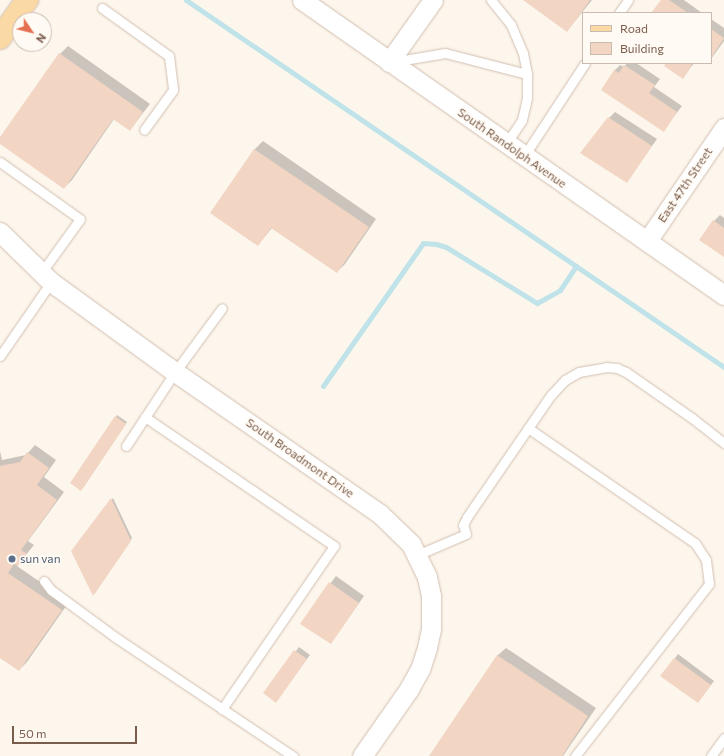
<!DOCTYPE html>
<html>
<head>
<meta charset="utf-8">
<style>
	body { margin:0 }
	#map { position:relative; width:724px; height:756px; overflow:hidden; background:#fdf6ec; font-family:Commissioner,sans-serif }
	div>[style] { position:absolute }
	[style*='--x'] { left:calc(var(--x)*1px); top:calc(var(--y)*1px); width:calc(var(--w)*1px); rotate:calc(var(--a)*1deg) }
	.shadow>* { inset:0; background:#0003 }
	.stream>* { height:5px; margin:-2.5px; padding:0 2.5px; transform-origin:2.5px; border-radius:2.5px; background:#bfe3e8 }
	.building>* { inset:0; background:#f3d5c3 }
	.roads { filter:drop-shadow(0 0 1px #d1beb0) drop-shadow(0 0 1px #d1beb0) }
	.lane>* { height:9px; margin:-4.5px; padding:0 4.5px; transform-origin:4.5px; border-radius:4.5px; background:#fff }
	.street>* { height:19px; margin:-9.5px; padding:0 9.5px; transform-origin:9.5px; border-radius:9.5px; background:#fff }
	.primary>* { height:22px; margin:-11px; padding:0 11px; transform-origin:11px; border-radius:11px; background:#fbd9a5 }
	.dots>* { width:11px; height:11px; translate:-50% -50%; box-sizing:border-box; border:2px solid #fffaf3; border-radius:50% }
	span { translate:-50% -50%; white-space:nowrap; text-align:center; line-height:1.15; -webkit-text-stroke:3px #fffaf3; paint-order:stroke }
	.street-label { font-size:12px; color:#7a5c4d }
	.service-label { font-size:12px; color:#4e5e75 }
	.left { translate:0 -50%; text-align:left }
	.legend { position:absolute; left:582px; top:12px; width:130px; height:52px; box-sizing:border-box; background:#fffaf3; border:1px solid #cabbb1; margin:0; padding:5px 7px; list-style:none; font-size:12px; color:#7a5c4d }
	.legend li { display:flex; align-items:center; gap:8px; height:20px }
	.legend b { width:20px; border:1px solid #cabbb1 }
	.north { position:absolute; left:12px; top:12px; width:40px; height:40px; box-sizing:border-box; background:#fffaf3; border:1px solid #cabbb1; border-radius:50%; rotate:125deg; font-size:11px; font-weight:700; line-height:16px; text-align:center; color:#7a5c4d }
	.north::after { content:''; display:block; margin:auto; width:14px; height:18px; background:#e76f51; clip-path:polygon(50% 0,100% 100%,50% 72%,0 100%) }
	.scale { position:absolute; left:12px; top:726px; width:125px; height:18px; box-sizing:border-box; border:2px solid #7a5c4d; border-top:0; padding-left:5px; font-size:12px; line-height:14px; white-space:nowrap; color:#7a5c4d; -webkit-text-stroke:3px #fffaf3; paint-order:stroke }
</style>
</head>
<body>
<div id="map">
	<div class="shadow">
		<div style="clip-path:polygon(525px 0,592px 0,567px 31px)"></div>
		<div style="clip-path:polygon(662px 0,684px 0,702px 13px,652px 13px)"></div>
		<div style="clip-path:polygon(711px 19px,724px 28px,724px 41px,711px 59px)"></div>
		<div style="clip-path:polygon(68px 46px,150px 104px,130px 130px,114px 119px,72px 180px,64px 188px,0 143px,0 139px,60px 54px)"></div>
		<div style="clip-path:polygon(627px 63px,636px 63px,660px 79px,654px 87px,682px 106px,663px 131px,614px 71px,620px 65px,624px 67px)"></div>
		<div style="clip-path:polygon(667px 63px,694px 63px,683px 78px)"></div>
		<div style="clip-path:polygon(615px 112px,657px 139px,627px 181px,609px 118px)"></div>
		<div style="clip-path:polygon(263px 141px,376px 219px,345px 264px,337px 272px,272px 228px,258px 245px,211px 213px,255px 149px)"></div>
		<div style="clip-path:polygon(720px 215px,724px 218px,724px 256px,714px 221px)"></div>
		<div style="clip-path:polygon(117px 415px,127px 422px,83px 488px,116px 417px)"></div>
		<div style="clip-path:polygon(35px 445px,56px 460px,44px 477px,64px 492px,28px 541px,34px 545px,17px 566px,69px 602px,27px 662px,19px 670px,0 657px,0 451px,2px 460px,26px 455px)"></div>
		<div style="clip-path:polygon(113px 498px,132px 538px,95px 593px,72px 552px)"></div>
		<div style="clip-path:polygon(336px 576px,364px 596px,331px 643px,301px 623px)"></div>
		<div style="clip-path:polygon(299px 647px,310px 655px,276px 701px,265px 693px)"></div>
		<div style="clip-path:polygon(506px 648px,596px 708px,563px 756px,431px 756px,498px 655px)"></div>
		<div style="clip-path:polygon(678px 654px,714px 681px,701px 698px,662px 676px)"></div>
	</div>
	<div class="stream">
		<div style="--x:186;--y:0;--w:651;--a:34.3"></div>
		<div style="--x:323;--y:386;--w:174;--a:-55"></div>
		<div style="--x:423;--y:243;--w:13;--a:4"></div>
		<div style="--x:436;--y:244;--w:10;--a:17"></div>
		<div style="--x:446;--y:247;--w:107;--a:31.6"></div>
		<div style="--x:537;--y:303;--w:26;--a:-29"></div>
		<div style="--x:560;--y:290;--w:29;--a:-56"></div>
	</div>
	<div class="building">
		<div style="clip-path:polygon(523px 0,590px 0,567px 32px)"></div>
		<div style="clip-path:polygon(661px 0,669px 0,688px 13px,651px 13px)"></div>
		<div style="clip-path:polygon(711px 29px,724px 38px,711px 58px)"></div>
		<div style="clip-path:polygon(59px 53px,143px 112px,130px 131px,113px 119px,64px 189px,0 144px,0 137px)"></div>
		<div style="clip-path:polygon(666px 63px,689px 63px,692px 65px,683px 79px,664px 66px)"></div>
		<div style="clip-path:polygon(624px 65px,655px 85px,649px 93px,677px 112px,664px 132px,601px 90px,614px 70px,619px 73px)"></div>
		<div style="clip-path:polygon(608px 117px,652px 146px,627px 183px,580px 153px)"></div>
		<div style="clip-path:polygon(254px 149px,369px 227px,337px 273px,271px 228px,258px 246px,210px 213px)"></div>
		<div style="clip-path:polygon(713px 220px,724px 228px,724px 257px,699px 240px)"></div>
		<div style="clip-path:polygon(115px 416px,126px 424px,81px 491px,70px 483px)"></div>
		<div style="clip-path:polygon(27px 452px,49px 468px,37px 485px,57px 500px,21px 550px,27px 554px,18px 566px,14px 564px,8px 573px,62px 610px,19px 671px,0 658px,0 466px,20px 462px)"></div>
		<div style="clip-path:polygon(111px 498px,131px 541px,93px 596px,71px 551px)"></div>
		<div style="clip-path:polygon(329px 582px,359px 603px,331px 644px,300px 624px)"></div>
		<div style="clip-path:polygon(294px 650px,307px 659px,276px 703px,263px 693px)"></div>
		<div style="clip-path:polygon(497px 655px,588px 716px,562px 756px,429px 756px)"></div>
		<div style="clip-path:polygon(674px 658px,711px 685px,698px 703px,660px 676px)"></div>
	</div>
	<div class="roads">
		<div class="lane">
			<div style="--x:491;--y:0;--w:32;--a:51"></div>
			<div style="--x:511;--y:25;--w:30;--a:67"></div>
			<div style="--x:523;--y:53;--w:21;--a:79"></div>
			<div style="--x:527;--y:74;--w:24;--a:90"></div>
			<div style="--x:527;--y:98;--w:23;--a:103"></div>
			<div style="--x:522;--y:120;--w:29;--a:124"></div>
			<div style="--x:102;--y:8;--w:82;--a:35.6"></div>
			<div style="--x:169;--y:56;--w:34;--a:83"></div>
			<div style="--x:173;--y:90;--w:49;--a:125.9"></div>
			<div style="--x:619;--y:13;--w:16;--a:-55"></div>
			<div style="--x:392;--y:62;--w:54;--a:-9.6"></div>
			<div style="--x:445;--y:53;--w:85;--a:14.4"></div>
			<div style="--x:524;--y:156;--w:111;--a:-56.7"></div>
			<div style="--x:0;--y:162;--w:98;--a:35.5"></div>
			<div style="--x:80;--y:219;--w:67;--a:125.8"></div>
			<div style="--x:0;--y:356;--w:90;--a:-55.4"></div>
			<div style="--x:145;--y:417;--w:229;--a:34.3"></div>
			<div style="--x:334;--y:546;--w:198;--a:124.5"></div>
			<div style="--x:528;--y:428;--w:203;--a:34.6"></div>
			<div style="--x:695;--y:543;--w:20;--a:57"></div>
			<div style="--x:706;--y:560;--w:24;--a:83"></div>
			<div style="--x:709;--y:584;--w:218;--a:127.9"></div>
			<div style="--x:126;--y:446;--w:89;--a:-56.5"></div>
			<div style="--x:175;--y:372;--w:79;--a:-53.7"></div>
			<div style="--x:417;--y:555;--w:53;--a:-23.2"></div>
			<div style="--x:466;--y:534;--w:9;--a:-108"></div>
			<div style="--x:463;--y:525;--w:9;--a:-63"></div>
			<div style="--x:467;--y:517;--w:148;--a:-55.5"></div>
			<div style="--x:551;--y:395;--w:21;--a:-47"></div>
			<div style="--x:565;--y:380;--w:16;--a:-30"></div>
			<div style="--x:579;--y:372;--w:27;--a:-10"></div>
			<div style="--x:606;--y:367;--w:11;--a:5"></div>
			<div style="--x:617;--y:368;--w:10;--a:24"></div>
			<div style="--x:626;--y:372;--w:80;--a:34.9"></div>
			<div style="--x:692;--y:418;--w:41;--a:38"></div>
			<div style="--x:44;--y:581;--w:11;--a:52"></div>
			<div style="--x:51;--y:590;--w:83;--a:36.2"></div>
			<div style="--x:118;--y:639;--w:211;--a:33.8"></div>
			<div style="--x:711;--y:756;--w:22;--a:-54"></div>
		</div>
		<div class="street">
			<div style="--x:302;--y:0;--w:515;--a:34.96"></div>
			<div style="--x:389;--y:62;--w:76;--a:-54.6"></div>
			<div style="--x:0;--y:232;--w:71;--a:44.4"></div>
			<div style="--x:51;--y:282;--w:153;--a:36"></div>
			<div style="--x:175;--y:372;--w:249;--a:34.7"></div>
			<div style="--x:380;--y:514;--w:43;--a:44.1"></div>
			<div style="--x:411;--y:544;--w:37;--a:64"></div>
			<div style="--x:427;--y:577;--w:19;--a:78"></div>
			<div style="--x:431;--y:596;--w:33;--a:90"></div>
			<div style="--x:431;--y:629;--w:19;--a:102"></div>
			<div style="--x:427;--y:648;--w:22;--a:108"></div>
			<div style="--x:420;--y:669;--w:23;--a:119"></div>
			<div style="--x:409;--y:689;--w:82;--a:125"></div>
			<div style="--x:647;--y:241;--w:137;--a:-55.7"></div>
		</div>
		<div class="primary">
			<div style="--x:0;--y:38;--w:47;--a:-54.6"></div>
		</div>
	</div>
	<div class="dots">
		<div style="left:12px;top:559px;background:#5c6f8a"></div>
	</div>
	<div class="street-label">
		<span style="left:512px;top:148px;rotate:35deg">South Randolph Avenue</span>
		<span style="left:685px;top:185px;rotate:-56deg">East 47th Street</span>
		<span style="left:300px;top:458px;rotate:35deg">South Broadmont Drive</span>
	</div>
	<div class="service-label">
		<span class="left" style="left:20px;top:559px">sun van</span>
	</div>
	<ul class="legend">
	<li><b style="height:5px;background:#fbd9a5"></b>Road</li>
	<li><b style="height:11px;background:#f3d5c3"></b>Building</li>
	</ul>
	<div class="north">N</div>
	<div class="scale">50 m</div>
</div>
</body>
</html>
